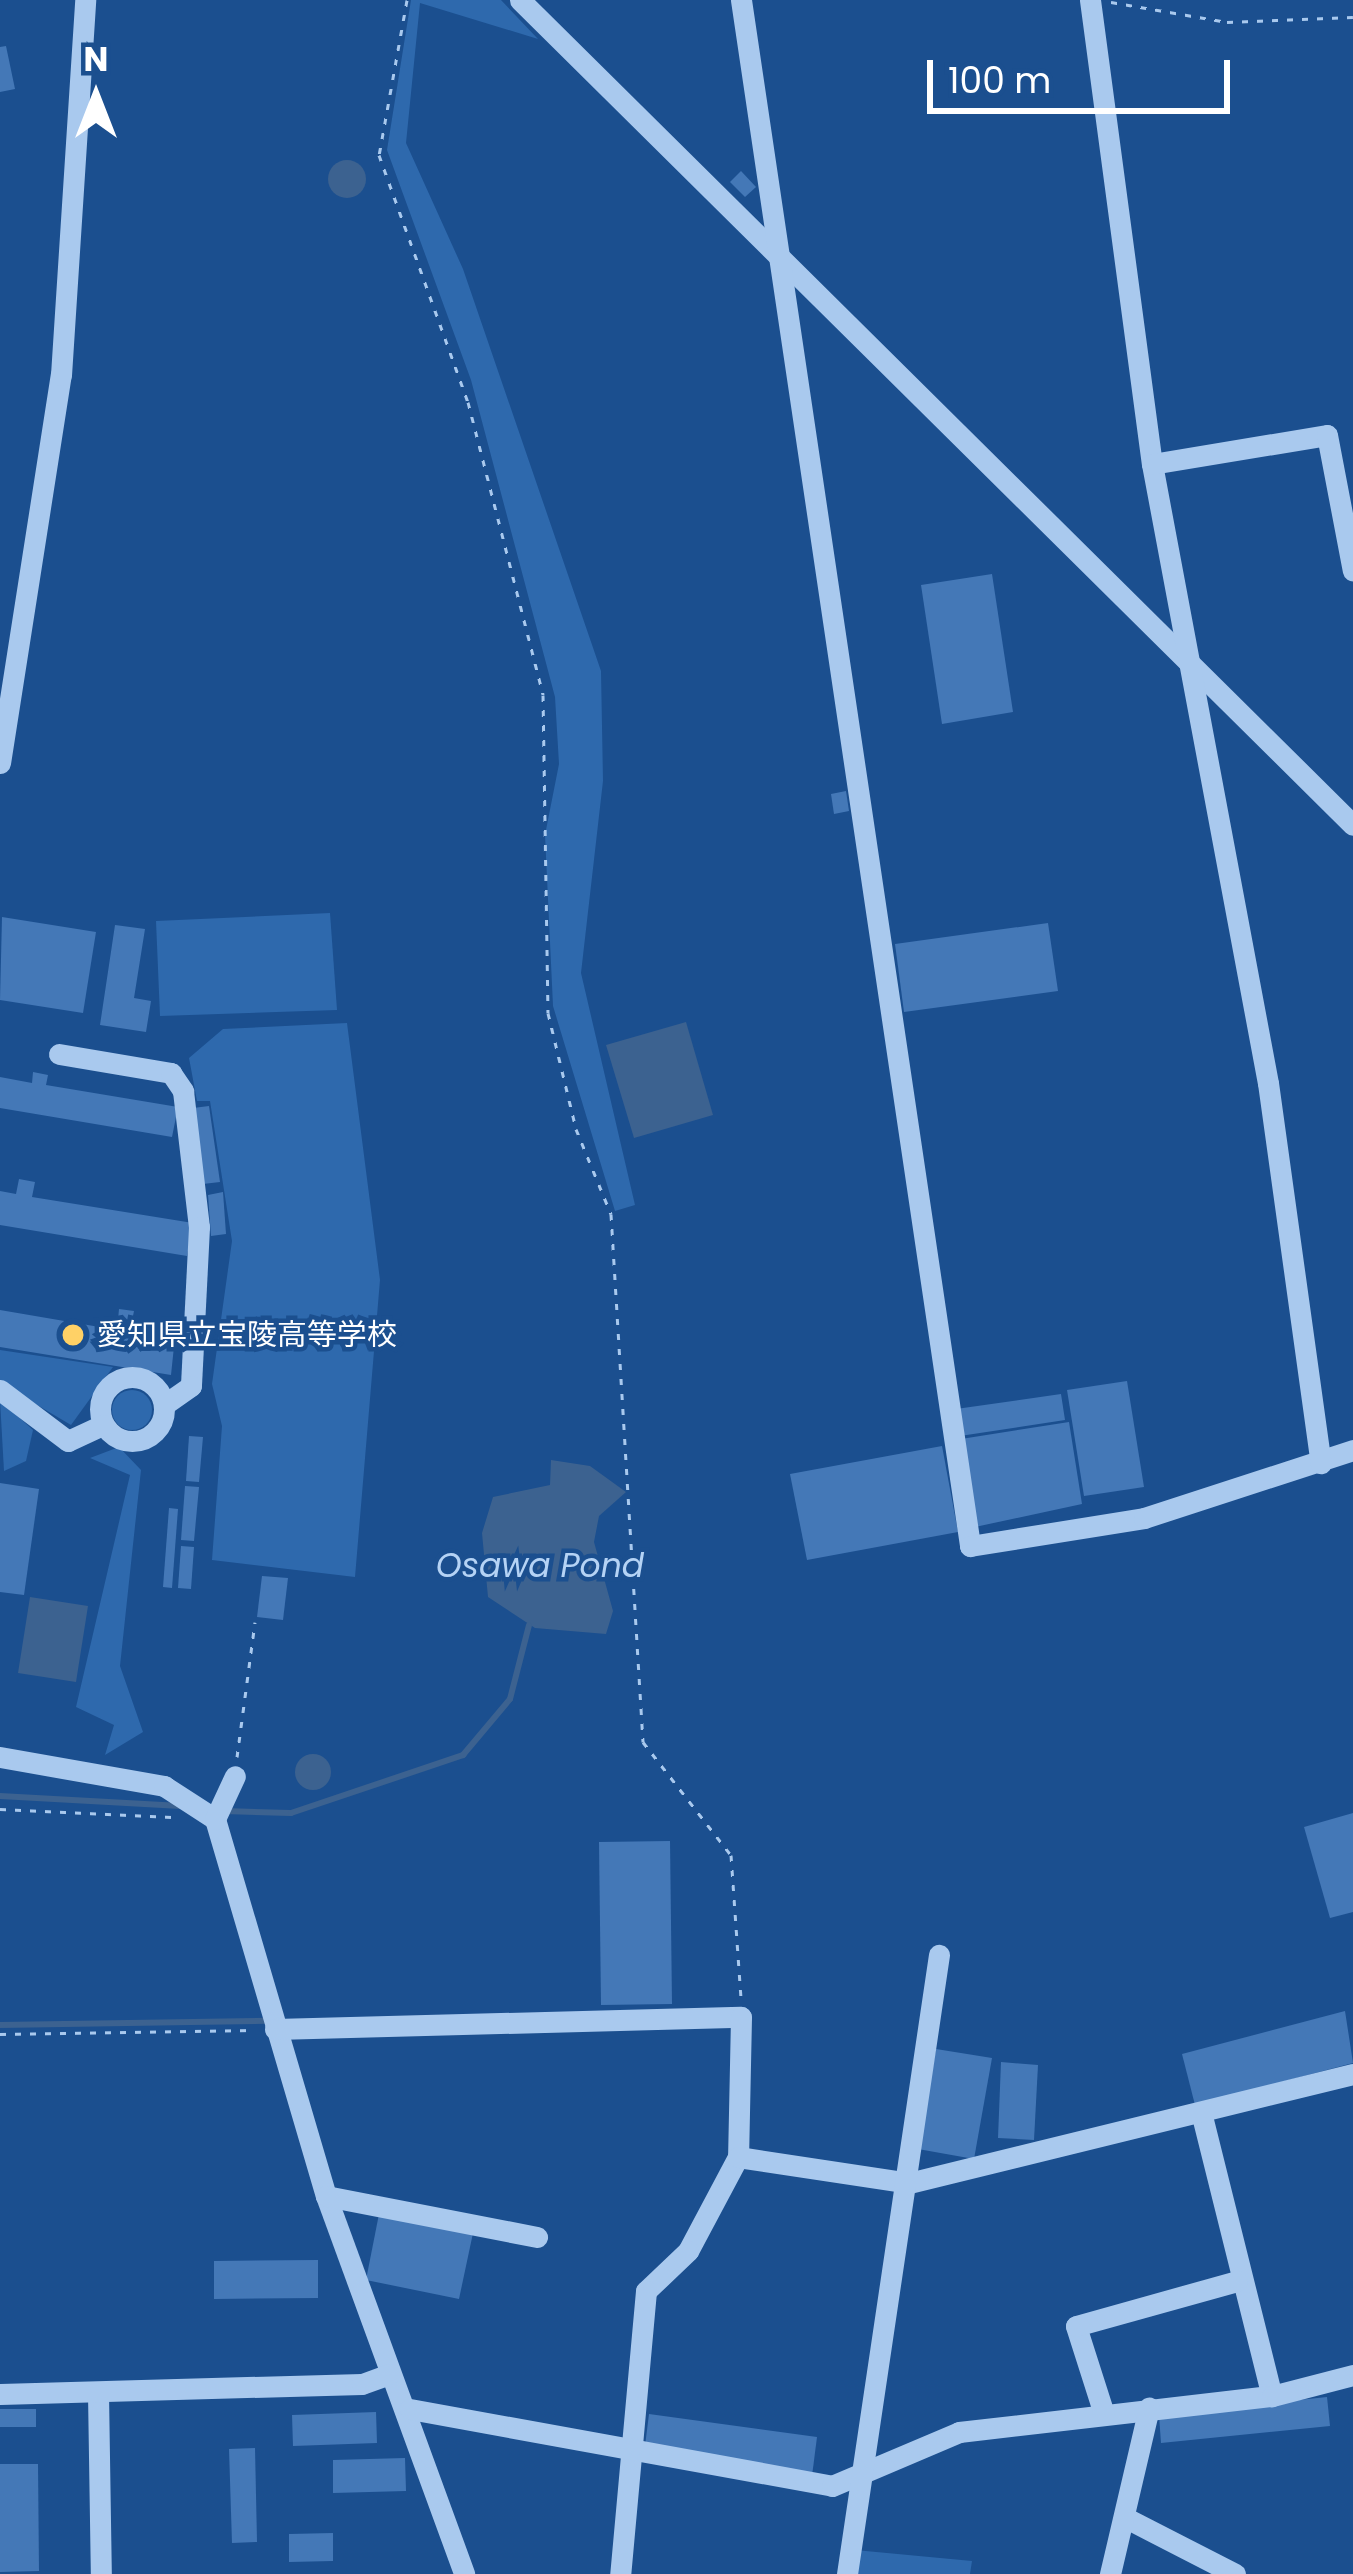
<!DOCTYPE html>
<html>
<head>
<meta charset="utf-8">
<style>
	body { margin:0 }
	#map { position:relative; width:1353px; height:2574px; overflow:hidden; background:#1b4f8f; font-family:Poppins,"Noto Sans JP",sans-serif }
	div>[style] { position:absolute }
	[style*='--x'] { left:calc(var(--x)*1px); top:calc(var(--y)*1px); width:calc(var(--w)*1px); rotate:calc(var(--a)*1deg) }
	.green>* { inset:0; background:#2e69ad }
	.round { border-radius:50% }
	.water>* { inset:0; background:#3c6290 }
	.stream>* { height:6px; margin:-3px; padding:0 3px; transform-origin:3px; border-radius:3px; background:#3c6290 }
	.building>* { inset:0; background:#4478b7 }
	.path>* { height:3px; margin-top:-1.5px; transform-origin:0; background:repeating-linear-gradient(90deg,#a9c9ee 0 6px,transparent 0 15px) }
	.minor>* { height:21px; margin:-10.5px; padding:0 10.5px; transform-origin:10.5px; border-radius:10.5px; background:#a9c9ee }
	.minor>.ring { margin:-10.5px; padding:0; box-sizing:content-box; background:none; border:21px solid #a9c9ee; border-radius:50% }
	.dots>* { width:33px; height:33px; translate:-50% -50%; box-sizing:border-box; border:6px solid #1b4f8f; border-radius:50% }
	span { translate:-50% -50%; white-space:nowrap; text-align:center; line-height:1.15; -webkit-text-stroke:9px #1b4f8f; paint-order:stroke }
	.poi-label { font-size:30px; color:#fff }
	.left { translate:0 -50%; text-align:left }
	.water-label { font-size:33px; color:#b5d3f5; font-style:italic }
	.north { position:absolute; left:36px; top:36px; width:120px; height:120px; -webkit-text-stroke:9px #1b4f8f; paint-order:stroke; rotate:0deg; font-size:33px; font-weight:700; line-height:48px; text-align:center; color:#fff }
	.north::after { content:''; display:block; margin:auto; width:42px; height:54px; background:#fff; clip-path:polygon(50% 0,100% 100%,50% 72%,0 100%) }
	.scale { position:absolute; left:927px; top:60px; width:303px; height:54px; box-sizing:border-box; border:6px solid #fff; border-top:0; padding-left:15px; font-size:36px; line-height:42px; white-space:nowrap; color:#fff; -webkit-text-stroke:9px #1b4f8f; paint-order:stroke }
</style>
</head>
<body>
<div id="map">
	<div class="green">
		<div style="clip-path:polygon(411px 0,501px 0,538px 39px,420px 3px,406px 143px,463px 269px,601px 671px,603px 781px,581px 973px,635px 1205px,615px 1211px,553px 1006px,545px 835px,559px 764px,555px 697px,471px 380px,387px 150px)"></div>
		<div style="clip-path:polygon(330px 913px,337px 1010px,160px 1016px,156px 921px)"></div>
		<div style="clip-path:polygon(347px 1023px,380px 1280px,355px 1577px,212px 1560px,222px 1426px,212px 1384px,232px 1241px,210px 1101px,197px 1101px,189px 1058px,223px 1029px)"></div>
		<div style="clip-path:polygon(0 1350px,113px 1367px,71px 1425px,0 1383px)"></div>
		<div class="round" style="left:112px;top:1390px;width:40px;height:40px"></div>
		<div style="clip-path:polygon(0 1400px,33px 1430px,26px 1461px,4px 1471px)"></div>
		<div style="clip-path:polygon(119px 1447px,141px 1470px,120px 1666px,143px 1732px,105px 1755px,114px 1725px,76px 1707px,130px 1475px,90px 1458px)"></div>
		<div style="clip-path:polygon(855px 2550px,972px 2561px,970px 2574px,852px 2574px)"></div>
	</div>
	<div class="water">
		<div class="round" style="left:328px;top:160px;width:38px;height:38px"></div>
		<div style="clip-path:polygon(686px 1022px,713px 1115px,634px 1138px,606px 1045px)"></div>
		<div style="clip-path:polygon(551px 1460px,590px 1466px,626px 1492px,599px 1516px,594px 1542px,613px 1611px,606px 1634px,535px 1628px,488px 1597px,482px 1533px,493px 1497px,550px 1485px)"></div>
		<div style="clip-path:polygon(30px 1597px,88px 1606px,76px 1682px,18px 1673px)"></div>
		<div class="round" style="left:295px;top:1754px;width:36px;height:36px"></div>
	</div>
	<div class="stream">
		<div style="--x:0;--y:1796;--w:181;--a:3.2"></div>
		<div style="--x:224;--y:1811;--w:67;--a:1.7"></div>
		<div style="--x:291;--y:1813;--w:182;--a:-18.6"></div>
		<div style="--x:463;--y:1755;--w:73;--a:-50"></div>
		<div style="--x:510;--y:1699;--w:76;--a:-75.6"></div>
		<div style="--x:0;--y:2025;--w:266;--a:-0.9"></div>
	</div>
	<div class="building">
		<div style="clip-path:polygon(6px 46px,15px 89px,0 92px,0 47px)"></div>
		<div style="clip-path:polygon(741px 171px,756px 187px,745px 197px,730px 182px)"></div>
		<div style="clip-path:polygon(992px 574px,1013px 712px,942px 724px,921px 585px)"></div>
		<div style="clip-path:polygon(846px 791px,849px 811px,834px 814px,831px 794px)"></div>
		<div style="clip-path:polygon(2px 917px,96px 932px,83px 1013px,0 1000px)"></div>
		<div style="clip-path:polygon(1048px 923px,1058px 991px,904px 1012px,895px 944px)"></div>
		<div style="clip-path:polygon(115px 925px,145px 929px,134px 998px,151px 1001px,146px 1032px,100px 1025px)"></div>
		<div style="clip-path:polygon(33px 1072px,48px 1075px,46px 1085px,178px 1107px,172px 1137px,0 1108px,0 1077px,32px 1083px)"></div>
		<div style="clip-path:polygon(209px 1106px,220px 1182px,203px 1184px,193px 1108px)"></div>
		<div style="clip-path:polygon(19px 1179px,35px 1182px,32px 1197px,193px 1223px,187px 1256px,0 1225px,0 1191px,16px 1194px)"></div>
		<div style="clip-path:polygon(223px 1192px,226px 1234px,211px 1236px,208px 1195px)"></div>
		<div style="clip-path:polygon(119px 1309px,134px 1311px,130px 1331px,175px 1337px,171px 1375px,0 1347px,0 1310px,117px 1330px)"></div>
		<div style="clip-path:polygon(1127px 1381px,1144px 1487px,1084px 1496px,1067px 1390px)"></div>
		<div style="clip-path:polygon(1061px 1394px,1065px 1420px,960px 1436px,956px 1409px)"></div>
		<div style="clip-path:polygon(1069px 1422px,1082px 1504px,975px 1527px,961px 1439px)"></div>
		<div style="clip-path:polygon(189px 1436px,203px 1437px,199px 1482px,186px 1481px)"></div>
		<div style="clip-path:polygon(942px 1446px,958px 1532px,807px 1560px,790px 1474px)"></div>
		<div style="clip-path:polygon(0 1483px,39px 1489px,24px 1595px,0 1592px)"></div>
		<div style="clip-path:polygon(185px 1486px,199px 1487px,194px 1541px,181px 1540px)"></div>
		<div style="clip-path:polygon(169px 1508px,178px 1509px,172px 1588px,163px 1587px)"></div>
		<div style="clip-path:polygon(181px 1546px,194px 1547px,191px 1589px,178px 1588px)"></div>
		<div style="clip-path:polygon(262px 1576px,288px 1578px,283px 1620px,257px 1617px)"></div>
		<div style="clip-path:polygon(1353px 1813px,1353px 1912px,1330px 1918px,1304px 1827px)"></div>
		<div style="clip-path:polygon(670px 1841px,672px 2004px,601px 2005px,599px 1842px)"></div>
		<div style="clip-path:polygon(1345px 2011px,1353px 2063px,1195px 2105px,1182px 2054px)"></div>
		<div style="clip-path:polygon(936px 2049px,992px 2058px,974px 2159px,918px 2149px)"></div>
		<div style="clip-path:polygon(1001px 2062px,1038px 2065px,1034px 2140px,998px 2138px)"></div>
		<div style="clip-path:polygon(379px 2214px,473px 2233px,459px 2299px,366px 2280px)"></div>
		<div style="clip-path:polygon(318px 2260px,318px 2298px,214px 2299px,214px 2261px)"></div>
		<div style="clip-path:polygon(1327px 2397px,1330px 2426px,1161px 2443px,1159px 2415px)"></div>
		<div style="clip-path:polygon(0 2409px,36px 2409px,36px 2427px,0 2427px)"></div>
		<div style="clip-path:polygon(376px 2412px,377px 2443px,293px 2446px,292px 2415px)"></div>
		<div style="clip-path:polygon(649px 2414px,817px 2437px,812px 2476px,644px 2454px)"></div>
		<div style="clip-path:polygon(255px 2448px,257px 2542px,232px 2543px,229px 2449px)"></div>
		<div style="clip-path:polygon(405px 2458px,406px 2491px,333px 2493px,333px 2460px)"></div>
		<div style="clip-path:polygon(0 2464px,38px 2464px,39px 2571px,0 2572px)"></div>
		<div style="clip-path:polygon(333px 2533px,333px 2561px,289px 2562px,289px 2534px)"></div>
	</div>
	<div class="path">
		<div style="--x:407;--y:0;--w:158;--a:100.2"></div>
		<div style="--x:379;--y:155;--w:263;--a:70.2"></div>
		<div style="--x:468;--y:402;--w:302;--a:75.6"></div>
		<div style="--x:543;--y:695;--w:318;--a:89.1"></div>
		<div style="--x:548;--y:1013;--w:119;--a:76.4"></div>
		<div style="--x:576;--y:1129;--w:92;--a:67.6"></div>
		<div style="--x:611;--y:1214;--w:529;--a:86.53"></div>
		<div style="--x:643;--y:1742;--w:143;--a:52.1"></div>
		<div style="--x:731;--y:1855;--w:142;--a:86"></div>
		<div style="--x:1111;--y:2;--w:118;--a:9.8"></div>
		<div style="--x:1227;--y:22;--w:126;--a:-2.3"></div>
		<div style="--x:237;--y:1757;--w:136;--a:-82.4"></div>
		<div style="--x:0;--y:1809;--w:172;--a:2.7"></div>
		<div style="--x:0;--y:2034;--w:255;--a:-0.9"></div>
	</div>
	<div class="minor">
		<div style="--x:520;--y:0;--w:1172;--a:44.72"></div>
		<div style="--x:741;--y:0;--w:1563;--a:81.57"></div>
		<div style="--x:970;--y:1546;--w:176;--a:-9.1"></div>
		<div style="--x:1144;--y:1518;--w:220;--a:-18"></div>
		<div style="--x:1090;--y:0;--w:468;--a:82.4"></div>
		<div style="--x:1152;--y:464;--w:630;--a:79.39"></div>
		<div style="--x:1268;--y:1083;--w:384;--a:82.1"></div>
		<div style="--x:1152;--y:464;--w:177;--a:-9.4"></div>
		<div style="--x:1327;--y:435;--w:138;--a:79.2"></div>
		<div style="--x:0;--y:763;--w:393;--a:-81.1"></div>
		<div style="--x:61;--y:375;--w:376;--a:-86.3"></div>
		<div style="--x:59;--y:1054;--w:114;--a:9.6"></div>
		<div style="--x:171;--y:1073;--w:22;--a:56"></div>
		<div style="--x:183;--y:1091;--w:137;--a:83.3"></div>
		<div style="--x:199;--y:1227;--w:159;--a:92.9"></div>
		<div style="--x:191;--y:1386;--w:33;--a:145"></div>
		<div class="ring" style="left:100px;top:1377px;width:43px;height:43px"></div>
		<div style="--x:0;--y:1390;--w:85;--a:36.9"></div>
		<div style="--x:68;--y:1441;--w:38;--a:-25"></div>
		<div style="--x:0;--y:1757;--w:167;--a:10"></div>
		<div style="--x:164;--y:1786;--w:61;--a:32.9"></div>
		<div style="--x:215;--y:1819;--w:393;--a:73.6"></div>
		<div style="--x:326;--y:2196;--w:402;--a:69.9"></div>
		<div style="--x:215;--y:1819;--w:47;--a:-65.1"></div>
		<div style="--x:275;--y:2029;--w:466;--a:-1.5"></div>
		<div style="--x:741;--y:2017;--w:140;--a:91.2"></div>
		<div style="--x:738;--y:2157;--w:106;--a:118"></div>
		<div style="--x:688;--y:2251;--w:58;--a:136.4"></div>
		<div style="--x:646;--y:2291;--w:284;--a:95.2"></div>
		<div style="--x:1202;--y:2116;--w:289;--a:76"></div>
		<div style="--x:738;--y:2157;--w:173;--a:8.6"></div>
		<div style="--x:909;--y:2183;--w:457;--a:-13.8"></div>
		<div style="--x:326;--y:2196;--w:215;--a:11"></div>
		<div style="--x:98;--y:2393;--w:181;--a:89.1"></div>
		<div style="--x:0;--y:2394;--w:362;--a:-1.6"></div>
		<div style="--x:362;--y:2384;--w:29;--a:-20"></div>
		<div style="--x:410;--y:2409;--w:429;--a:10.3"></div>
		<div style="--x:832;--y:2486;--w:138;--a:-23"></div>
		<div style="--x:959;--y:2432;--w:315;--a:-6.6"></div>
		<div style="--x:1272;--y:2396;--w:84;--a:-14.5"></div>
		<div style="--x:1104;--y:2414;--w:92;--a:-107.7"></div>
		<div style="--x:1076;--y:2326;--w:167;--a:-15.6"></div>
		<div style="--x:1130;--y:2520;--w:118;--a:27.2"></div>
		<div style="--x:847;--y:2574;--w:626;--a:-81.55"></div>
		<div style="--x:1110;--y:2574;--w:171;--a:-76.8"></div>
	</div>
	<div class="dots">
		<div style="left:73px;top:1335px;background:#ffd166"></div>
	</div>
	<div class="poi-label">
		<span class="left" style="left:97px;top:1335px">愛知県立宝陵高等学校</span>
	</div>
	<div class="water-label">
		<span style="left:540px;top:1566px">Osawa Pond</span>
	</div>
	<div class="north">N</div>
	<div class="scale">100 m</div>
</div>
</body>
</html>
